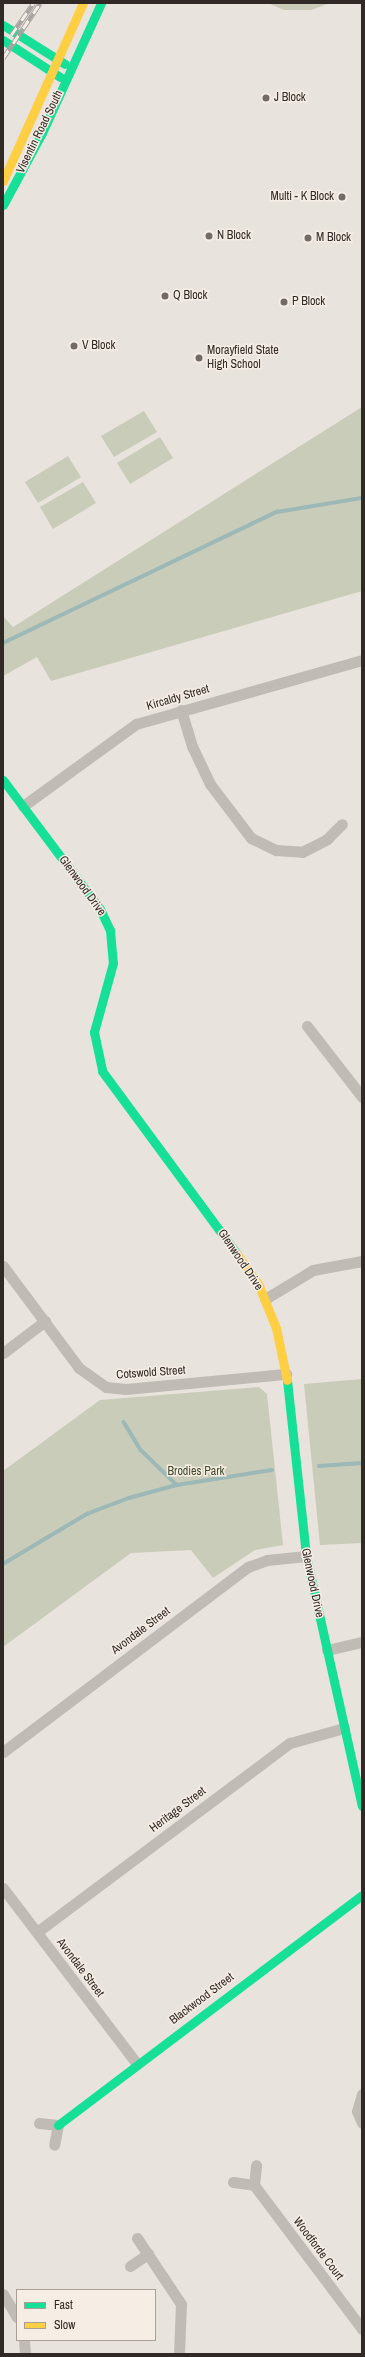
<!DOCTYPE html>
<html>
<head>
<meta charset="utf-8">
<style>
	body { margin:0 }
	#map { position:relative; width:365px; height:2357px; overflow:hidden; background:#e8e3dd; font-family:"Archivo Narrow",sans-serif }
	div>[style] { position:absolute }
	[style*='--x'] { left:calc(var(--x)*1px); top:calc(var(--y)*1px); width:calc(var(--w)*1px); rotate:calc(var(--a)*1deg) }
	.green>* { inset:0; background:#c9ccb9 }
	.stream>* { height:3.5px; margin:-1.75px; padding:0 1.75px; transform-origin:1.75px; border-radius:1.75px; background:#9cb8b7 }
	.street>* { height:11px; margin:-5.5px; padding:0 5.5px; transform-origin:5.5px; border-radius:5.5px; background:#c1bbb6 }
	.fast>* { height:9px; margin:-4.5px; padding:0 4.5px; transform-origin:4.5px; border-radius:4.5px; background:#16e098 }
	.slow>* { height:9px; margin:-4.5px; padding:0 4.5px; transform-origin:4.5px; border-radius:4.5px; background:#ffcf43 }
	.rail>* { height:4.5px; margin-top:-2.25px; transform-origin:0; background:repeating-linear-gradient(90deg,#f6ede4 0 9px,#a9a4a1 0 18px); box-sizing:border-box; border-block:1px solid #a9a4a1 }
	.dots>* { width:11px; height:11px; translate:-50% -50%; box-sizing:border-box; border:2px solid #f6ede4; border-radius:50% }
	span { translate:-50% -50%; white-space:nowrap; text-align:center; line-height:1.15; -webkit-text-stroke:3px #f6ede4; paint-order:stroke }
	.poi-label { font-size:12px; color:#312926 }
	.left { translate:0 -50%; text-align:left }
	.right { translate:-100% -50%; text-align:right }
	.street-label { font-size:12px; color:#312926 }
	.park-label { font-size:12px; color:#414c2d }
	.frame { position:absolute; inset:0; border:4px solid #312926; pointer-events:none }
	.legend { position:absolute; left:16px; top:2289px; width:140px; height:52px; box-sizing:border-box; background:#f6ede4; border:1px solid #a79f98; margin:0; padding:5px 7px; list-style:none; font-size:12px; color:#312926 }
	.legend li { display:flex; align-items:center; gap:8px; height:20px }
	.legend b { width:20px; border:1px solid #a79f98 }
</style>
</head>
<body>
<div id="map">
	<div class="green">
		<div style="clip-path:polygon(268px 3px,330px 3px,311px 10px,284px 10px)"></div>
		<div style="clip-path:polygon(362px 407px,362px 591px,51px 681px,37px 657px,3px 676px,3px 616px,13px 627px)"></div>
		<div style="clip-path:polygon(144px 411px,157px 432px,114px 457px,101px 436px)"></div>
		<div style="clip-path:polygon(160px 437px,173px 458px,130px 484px,117px 463px)"></div>
		<div style="clip-path:polygon(68px 456px,81px 477px,38px 503px,25px 482px)"></div>
		<div style="clip-path:polygon(83px 482px,96px 503px,53px 529px,40px 507px)"></div>
		<div style="clip-path:polygon(362px 1379px,362px 1543px,320px 1545px,304px 1384px)"></div>
		<div style="clip-path:polygon(259px 1387px,267px 1394px,283px 1545px,255px 1550px,213px 1578px,191px 1550px,131px 1553px,3px 1647px,3px 1471px,100px 1400px)"></div>
	</div>
	<div class="stream">
		<div style="--x:3;--y:643;--w:304;--a:-25.6"></div>
		<div style="--x:277;--y:512;--w:86;--a:-9.4"></div>
		<div style="--x:124;--y:1422;--w:33;--a:59"></div>
		<div style="--x:141;--y:1450;--w:50;--a:44.2"></div>
		<div style="--x:319;--y:1466;--w:43;--a:-4"></div>
		<div style="--x:3;--y:1564;--w:98;--a:-30.8"></div>
		<div style="--x:87;--y:1514;--w:45;--a:-20.9"></div>
		<div style="--x:129;--y:1498;--w:50;--a:-15.2"></div>
		<div style="--x:177;--y:1485;--w:96;--a:-9"></div>
	</div>
	<div class="street">
		<div style="--x:181;--y:710;--w:38;--a:73"></div>
		<div style="--x:192;--y:746;--w:42;--a:64.7"></div>
		<div style="--x:210;--y:784;--w:68;--a:52.8"></div>
		<div style="--x:251;--y:838;--w:28;--a:26"></div>
		<div style="--x:276;--y:850;--w:26;--a:4"></div>
		<div style="--x:302;--y:852;--w:28;--a:-27"></div>
		<div style="--x:327;--y:839;--w:21;--a:-45"></div>
		<div style="--x:23;--y:806;--w:140;--a:-36"></div>
		<div style="--x:136;--y:724;--w:235;--a:-15.8"></div>
		<div style="--x:307;--y:1026;--w:90;--a:52.2"></div>
		<div style="--x:3;--y:1266;--w:127;--a:53.3"></div>
		<div style="--x:79;--y:1368;--w:33;--a:35"></div>
		<div style="--x:106;--y:1387;--w:20;--a:6"></div>
		<div style="--x:126;--y:1389;--w:161;--a:-5.4"></div>
		<div style="--x:265;--y:1299;--w:56;--a:-31.1"></div>
		<div style="--x:313;--y:1270;--w:50;--a:-10.4"></div>
		<div style="--x:3;--y:1353;--w:53;--a:-37.3"></div>
		<div style="--x:327;--y:1650;--w:36;--a:-13"></div>
		<div style="--x:3;--y:1752;--w:307;--a:-37.1"></div>
		<div style="--x:248;--y:1567;--w:20;--a:-20"></div>
		<div style="--x:267;--y:1560;--w:39;--a:-6"></div>
		<div style="--x:3;--y:1888;--w:221;--a:52.7"></div>
		<div style="--x:37;--y:1932;--w:316;--a:-36.8"></div>
		<div style="--x:290;--y:1743;--w:56;--a:-15.5"></div>
		<div style="--x:362;--y:2094;--w:18;--a:106"></div>
		<div style="--x:357;--y:2111;--w:13;--a:67"></div>
		<div style="--x:39;--y:2123;--w:19;--a:6"></div>
		<div style="--x:58;--y:2125;--w:20;--a:101"></div>
		<div style="--x:233;--y:2182;--w:21;--a:8"></div>
		<div style="--x:254;--y:2185;--w:20;--a:-84"></div>
		<div style="--x:254;--y:2185;--w:180;--a:53.1"></div>
		<div style="--x:137;--y:2238;--w:79;--a:56.3"></div>
		<div style="--x:181;--y:2304;--w:50;--a:92.3"></div>
		<div style="--x:130;--y:2266;--w:22;--a:-34"></div>
		<div style="--x:3;--y:2294;--w:27;--a:59"></div>
		<div style="--x:24;--y:2340;--w:14;--a:86"></div>
	</div>
	<div class="fast">
		<div style="--x:3;--y:25;--w:73;--a:32.2"></div>
		<div style="--x:3;--y:40;--w:68;--a:33"></div>
		<div style="--x:3;--y:205;--w:82;--a:-61.6"></div>
		<div style="--x:42;--y:133;--w:143;--a:-65.6"></div>
		<div style="--x:3;--y:780;--w:161;--a:53.1"></div>
		<div style="--x:100;--y:909;--w:23;--a:65"></div>
		<div style="--x:110;--y:930;--w:33;--a:85"></div>
		<div style="--x:113;--y:963;--w:72;--a:105.4"></div>
		<div style="--x:94;--y:1032;--w:40;--a:78"></div>
		<div style="--x:102;--y:1071;--w:227;--a:53.6"></div>
		<div style="--x:287;--y:1380;--w:177;--a:83.8"></div>
		<div style="--x:306;--y:1556;--w:256;--a:77.4"></div>
		<div style="--x:58;--y:2125;--w:381;--a:-37.1"></div>
	</div>
	<div class="slow">
		<div style="--x:3;--y:181;--w:195;--a:-65.8"></div>
		<div style="--x:237;--y:1254;--w:39;--a:55"></div>
		<div style="--x:259;--y:1286;--w:45;--a:68"></div>
		<div style="--x:276;--y:1328;--w:53;--a:78.1"></div>
	</div>
	<div class="rail">
		<div style="--x:11;--y:35;--w:39;--a:-55"></div>
		<div style="--x:3;--y:58;--w:66;--a:-56.1"></div>
	</div>
	<div class="dots">
		<div style="left:266px;top:98px;background:#716a66"></div>
		<div style="left:342px;top:197px;background:#716a66"></div>
		<div style="left:209px;top:236px;background:#716a66"></div>
		<div style="left:308px;top:238px;background:#716a66"></div>
		<div style="left:165px;top:296px;background:#716a66"></div>
		<div style="left:284px;top:302px;background:#716a66"></div>
		<div style="left:74px;top:346px;background:#716a66"></div>
		<div style="left:199px;top:358px;background:#716a66"></div>
	</div>
	<div class="poi-label">
		<span class="left" style="left:274px;top:98px">J Block</span>
		<span class="right" style="left:334px;top:197px">Multi - K Block</span>
		<span class="left" style="left:217px;top:236px">N Block</span>
		<span class="left" style="left:316px;top:238px">M Block</span>
		<span class="left" style="left:173px;top:296px">Q Block</span>
		<span class="left" style="left:292px;top:302px">P Block</span>
		<span class="left" style="left:82px;top:346px">V Block</span>
		<span class="left" style="left:207px;top:358px">Morayfield State<br>High School</span>
	</div>
	<div class="street-label">
		<span style="left:40px;top:132px;rotate:-64deg">Visentin Road South</span>
		<span style="left:178px;top:698px;rotate:-16deg">Kircaldy Street</span>
		<span style="left:82px;top:886px;rotate:54deg">Glenwood Drive</span>
		<span style="left:240px;top:1260px;rotate:56deg">Glenwood Drive</span>
		<span style="left:151px;top:1373px;rotate:-4deg">Cotswold Street</span>
		<span style="left:312px;top:1583px;rotate:78deg">Glenwood Drive</span>
		<span style="left:141px;top:1631px;rotate:-37deg">Avondale Street</span>
		<span style="left:178px;top:1810px;rotate:-37deg">Heritage Street</span>
		<span style="left:80px;top:1968px;rotate:53deg">Avondale Street</span>
		<span style="left:202px;top:1999px;rotate:-37deg">Blackwood Street</span>
		<span style="left:318px;top:2249px;rotate:53deg">Woodforde Court</span>
	</div>
	<div class="park-label">
		<span style="left:196px;top:1472px">Brodies Park</span>
	</div>
	<div class="frame"></div>
	<ul class="legend">
	<li><b style="height:5px;background:#16e098"></b>Fast</li>
	<li><b style="height:5px;background:#ffcf43"></b>Slow</li>
	</ul>
</div>
</body>
</html>
